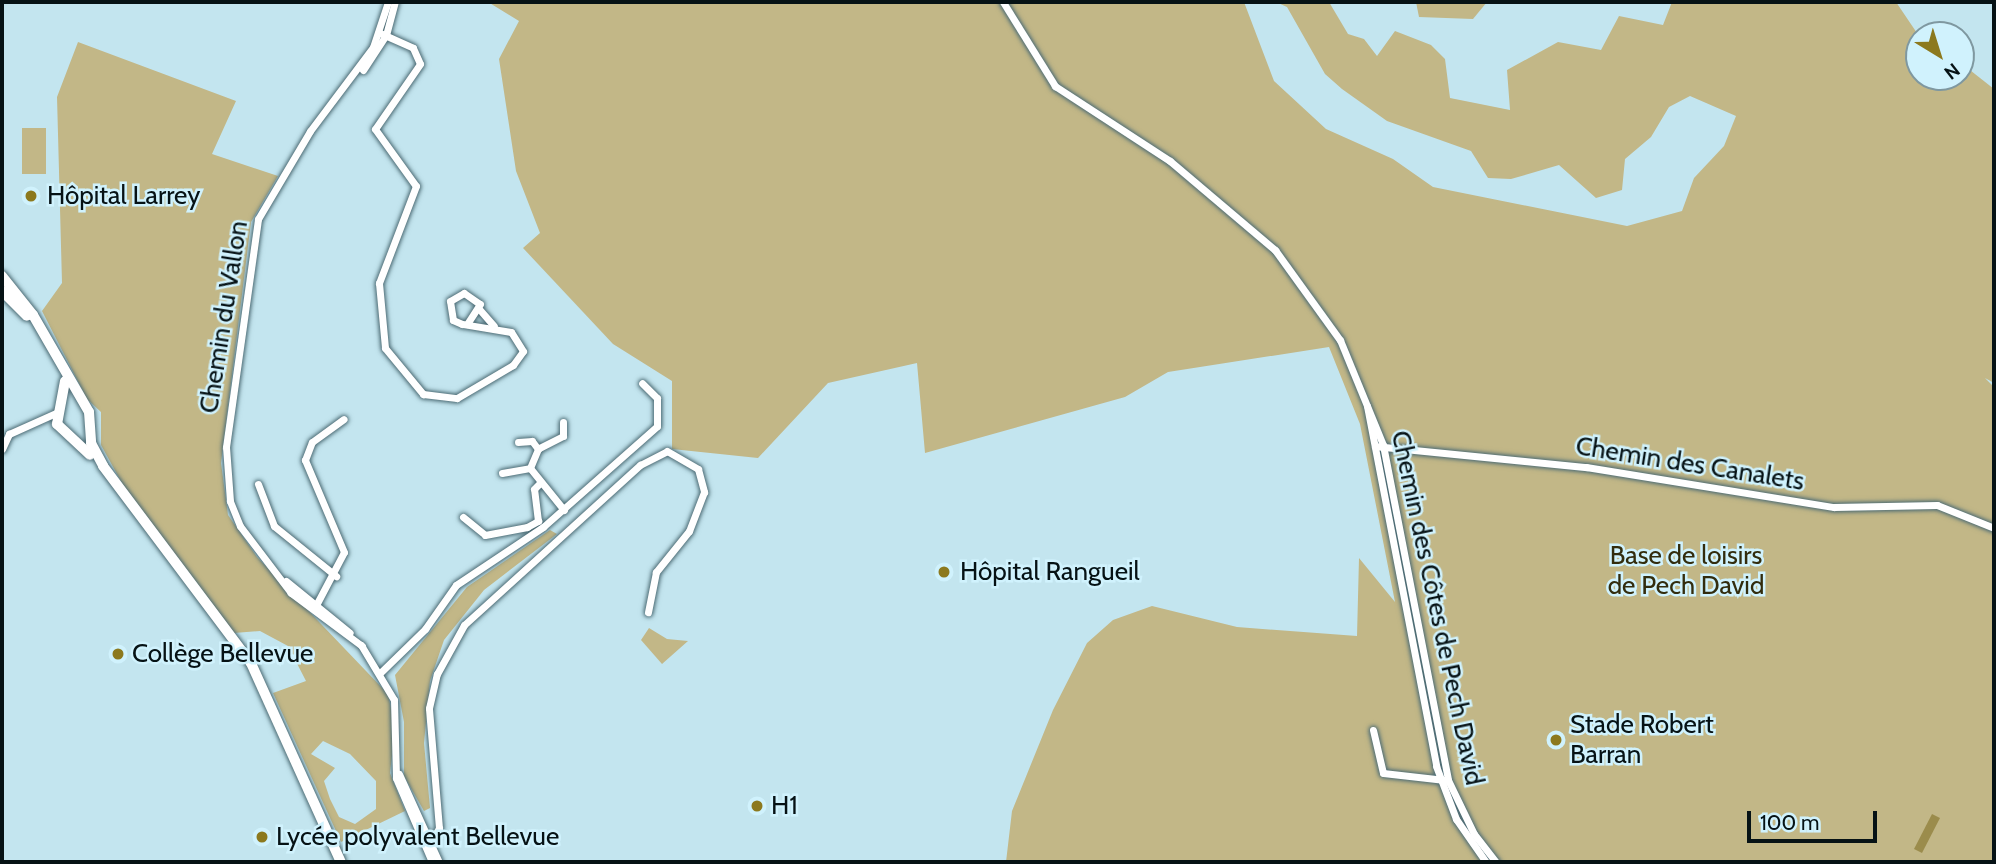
<!DOCTYPE html>
<html>
<head>
<meta charset="utf-8">
<style>
	body { margin:0 }
	#map { position:relative; width:1996px; height:864px; overflow:hidden; background:#c3e5ef; font-family:Cabin,sans-serif }
	div>[style] { position:absolute }
	[style*='--x'] { left:calc(var(--x)*1px); top:calc(var(--y)*1px); width:calc(var(--w)*1px); rotate:calc(var(--a)*1deg) }
	.green>* { inset:0; background:#c2b787 }
	.water>* { inset:0; background:#9b8c4c }
	.roads { filter:drop-shadow(0 0 2px #4c6b74) drop-shadow(0 0 2px #4c6b74) }
	.street>* { height:7px; margin:-3.5px; padding:0 3.5px; transform-origin:3.5px; border-radius:3.5px; background:#fff }
	.secondary>* { height:10px; margin:-5px; padding:0 5px; transform-origin:5px; border-radius:5px; background:#fff }
	.dots>* { width:19px; height:19px; translate:-50% -50%; box-sizing:border-box; border:4px solid #d0f2fd; border-radius:50% }
	span { translate:-50% -50%; white-space:nowrap; text-align:center; line-height:1.15; -webkit-text-stroke:5px #d0f2fd; paint-order:stroke }
	.poi-label { font-size:26px; color:#061215 }
	.left { translate:0 -50%; text-align:left }
	.street-label { font-size:26px; color:#061215 }
	.park-label { font-size:26px; color:#322c0d }
	.frame { position:absolute; inset:0; border:4px solid #061215; pointer-events:none }
	.north { position:absolute; left:1905px; top:21px; width:70px; height:70px; box-sizing:border-box; background:#d0f2fd; border:2px solid #7f98a0; border-radius:50%; rotate:142deg; font-size:19px; font-weight:700; line-height:28px; text-align:center; color:#061215 }
	.north::after { content:''; display:block; margin:auto; width:24px; height:32px; background:#8c791e; clip-path:polygon(50% 0,100% 100%,50% 72%,0 100%) }
	.scale { position:absolute; left:1747px; top:811px; width:130px; height:32px; box-sizing:border-box; border:4px solid #061215; border-top:0; padding-left:9px; font-size:21px; line-height:24px; white-space:nowrap; color:#061215; -webkit-text-stroke:5px #d0f2fd; paint-order:stroke }
</style>
</head>
<body>
<div id="map">
	<div class="green">
		<div style="clip-path:polygon(488px 2px,1244px 2px,1274px 81px,1326px 129px,1393px 159px,1433px 187px,1627px 226px,1682px 211px,1694px 178px,1724px 146px,1736px 116px,1690px 96px,1669px 107px,1651px 137px,1625px 159px,1622px 190px,1596px 198px,1559px 165px,1511px 179px,1488px 178px,1471px 151px,1387px 121px,1342px 89px,1325px 74px,1287px 7px,1276px 2px,1329px 2px,1348px 34px,1364px 39px,1377px 56px,1395px 31px,1431px 45px,1445px 59px,1450px 98px,1510px 110px,1507px 70px,1558px 42px,1601px 50px,1619px 16px,1663px 25px,1672px 2px,1896px 2px,1919px 36px,1919px 77px,1961px 77px,1961px 63px,1994px 89px,1994px 383px,1985px 378px,1994px 387px,1994px 862px,1006px 862px,1012px 811px,1053px 710px,1087px 643px,1113px 620px,1152px 606px,1237px 627px,1357px 636px,1359px 558px,1395px 602px,1360px 424px,1329px 347px,1168px 372px,1125px 397px,925px 453px,917px 363px,828px 383px,758px 458px,672px 449px,672px 381px,613px 344px,523px 248px,540px 233px,516px 171px,499px 59px,519px 21px)"></div>
		<div style="clip-path:polygon(1416px 2px,1487px 2px,1473px 19px,1419px 17px)"></div>
		<div style="clip-path:polygon(evenodd,78px 42px,236px 101px,212px 154px,278px 176px,251px 222px,221px 463px,228px 515px,257px 557px,388px 694px,395px 729px,390px 773px,405px 811px,341px 842px,273px 693px,306px 681px,288px 646px,260px 631px,234px 633px,123px 485px,101px 445px,101px 412px,87px 399px,42px 311px,62px 283px,57px 97px,78px 42px,323px 741px,350px 754px,376px 781px,376px 809px,355px 824px,339px 817px,330px 799px,324px 781px,335px 768px,311px 754px,323px 741px)"></div>
		<div style="clip-path:polygon(22px 128px,46px 128px,46px 174px,22px 174px)"></div>
		<div style="clip-path:polygon(550px 530px,557px 534px,484px 590px,444px 640px,430px 681px,424px 743px,430px 808px,424px 811px,404px 776px,404px 722px,395px 675px,467px 587px)"></div>
		<div style="clip-path:polygon(649px 628px,667px 639px,688px 641px,662px 664px,641px 640px)"></div>
	</div>
	<div class="water">
		<div style="clip-path:polygon(1932px 814px,1940px 818px,1922px 853px,1914px 849px)"></div>
	</div>
	<div class="roads">
		<div class="street">
			<div style="--x:1003;--y:2;--w:99;--a:58.2"></div>
			<div style="--x:1055;--y:86;--w:137;--a:33.1"></div>
			<div style="--x:1170;--y:161;--w:138;--a:40.3"></div>
			<div style="--x:1275;--y:250;--w:111;--a:54.2"></div>
			<div style="--x:1340;--y:340;--w:113;--a:67.7"></div>
			<div style="--x:1383;--y:445;--w:341;--a:79"></div>
			<div style="--x:1448;--y:780;--w:60;--a:64.3"></div>
			<div style="--x:1474;--y:834;--w:36;--a:52"></div>
			<div style="--x:380;--y:33;--w:36;--a:24"></div>
			<div style="--x:413;--y:48;--w:17;--a:66"></div>
			<div style="--x:420;--y:64;--w:79;--a:124.7"></div>
			<div style="--x:375;--y:129;--w:70;--a:54.3"></div>
			<div style="--x:416;--y:186;--w:104;--a:110.9"></div>
			<div style="--x:379;--y:283;--w:65;--a:84.7"></div>
			<div style="--x:385;--y:348;--w:60;--a:50.4"></div>
			<div style="--x:423;--y:394;--w:34;--a:7"></div>
			<div style="--x:457;--y:398;--w:65;--a:-30.5"></div>
			<div style="--x:513;--y:365;--w:17;--a:-54"></div>
			<div style="--x:523;--y:351;--w:22;--a:-122"></div>
			<div style="--x:511;--y:332;--w:50;--a:-170.7"></div>
			<div style="--x:462;--y:324;--w:10;--a:-156"></div>
			<div style="--x:453;--y:320;--w:19;--a:-99"></div>
			<div style="--x:450;--y:301;--w:16;--a:-30"></div>
			<div style="--x:464;--y:293;--w:19;--a:35"></div>
			<div style="--x:480;--y:304;--w:24;--a:123"></div>
			<div style="--x:363;--y:70;--w:42;--a:-56.7"></div>
			<div style="--x:386;--y:35;--w:34;--a:-75"></div>
			<div style="--x:480;--y:310;--w:21;--a:49"></div>
			<div style="--x:1367;--y:406;--w:367;--a:79.1"></div>
			<div style="--x:1436;--y:766;--w:57;--a:69.3"></div>
			<div style="--x:1456;--y:819;--w:52;--a:55.1"></div>
			<div style="--x:563;--y:422;--w:14;--a:90"></div>
			<div style="--x:563;--y:436;--w:28;--a:153"></div>
			<div style="--x:538;--y:449;--w:21;--a:113"></div>
			<div style="--x:530;--y:468;--w:54;--a:51"></div>
			<div style="--x:518;--y:442;--w:14;--a:-4"></div>
			<div style="--x:532;--y:441;--w:10;--a:53"></div>
			<div style="--x:1375;--y:446;--w:212;--a:5.7"></div>
			<div style="--x:1586;--y:467;--w:251;--a:9.2"></div>
			<div style="--x:1834;--y:507;--w:103;--a:-1.1"></div>
			<div style="--x:1937;--y:505;--w:61;--a:22"></div>
			<div style="--x:2;--y:449;--w:17;--a:-65"></div>
			<div style="--x:9;--y:434;--w:54;--a:-24.2"></div>
			<div style="--x:502;--y:473;--w:28;--a:-10"></div>
			<div style="--x:258;--y:484;--w:45;--a:69.1"></div>
			<div style="--x:274;--y:526;--w:80;--a:38.9"></div>
			<div style="--x:463;--y:517;--w:28;--a:39"></div>
			<div style="--x:485;--y:535;--w:43;--a:-10.8"></div>
			<div style="--x:527;--y:527;--w:13;--a:-29"></div>
			<div style="--x:538;--y:521;--w:32;--a:-97"></div>
			<div style="--x:534;--y:489;--w:8;--a:-45"></div>
			<div style="--x:286;--y:581;--w:82;--a:39.1"></div>
			<div style="--x:314;--y:609;--w:64;--a:-62.2"></div>
			<div style="--x:344;--y:552;--w:100;--a:-113"></div>
			<div style="--x:305;--y:460;--w:19;--a:-69"></div>
			<div style="--x:312;--y:442;--w:39;--a:-36"></div>
			<div style="--x:361;--y:645;--w:64;--a:59"></div>
			<div style="--x:394;--y:700;--w:78;--a:88.5"></div>
			<div style="--x:396;--y:778;--w:91;--a:66.8"></div>
			<div style="--x:362;--y:646;--w:89;--a:-143.3"></div>
			<div style="--x:291;--y:593;--w:84;--a:-127.3"></div>
			<div style="--x:240;--y:526;--w:27;--a:-112"></div>
			<div style="--x:230;--y:501;--w:54;--a:-94.2"></div>
			<div style="--x:226;--y:447;--w:230;--a:-82"></div>
			<div style="--x:258;--y:219;--w:102;--a:-59.4"></div>
			<div style="--x:310;--y:131;--w:105;--a:-53.1"></div>
			<div style="--x:373;--y:47;--w:47;--a:-71.6"></div>
			<div style="--x:381;--y:672;--w:62;--a:-44.3"></div>
			<div style="--x:425;--y:629;--w:54;--a:-54.8"></div>
			<div style="--x:456;--y:585;--w:105;--a:-33.7"></div>
			<div style="--x:543;--y:527;--w:152;--a:-41.5"></div>
			<div style="--x:657;--y:426;--w:28;--a:-90"></div>
			<div style="--x:657;--y:398;--w:21;--a:-135"></div>
			<div style="--x:1373;--y:730;--w:44;--a:76.9"></div>
			<div style="--x:1383;--y:773;--w:62;--a:6.4"></div>
			<div style="--x:399;--y:774;--w:97;--a:65.6"></div>
			<div style="--x:432;--y:840;--w:14;--a:-60"></div>
			<div style="--x:439;--y:828;--w:120;--a:-94.8"></div>
			<div style="--x:429;--y:708;--w:35;--a:-77"></div>
			<div style="--x:437;--y:674;--w:56;--a:-61.1"></div>
			<div style="--x:464;--y:625;--w:238;--a:-42.3"></div>
			<div style="--x:640;--y:465;--w:30;--a:-27"></div>
			<div style="--x:667;--y:451;--w:36;--a:30"></div>
			<div style="--x:698;--y:469;--w:24;--a:75"></div>
			<div style="--x:704;--y:492;--w:42;--a:111"></div>
			<div style="--x:689;--y:531;--w:53;--a:128.8"></div>
			<div style="--x:656;--y:572;--w:41;--a:101.3"></div>
		</div>
		<div class="secondary">
			<div style="--x:2;--y:276;--w:50;--a:51.5"></div>
			<div style="--x:33;--y:315;--w:112;--a:60"></div>
			<div style="--x:89;--y:412;--w:31;--a:86"></div>
			<div style="--x:91;--y:443;--w:26;--a:62"></div>
			<div style="--x:103;--y:466;--w:246;--a:53.1"></div>
			<div style="--x:251;--y:663;--w:218;--a:65.7"></div>
			<div style="--x:2;--y:291;--w:35;--a:45"></div>
			<div style="--x:65;--y:381;--w:44;--a:100.5"></div>
			<div style="--x:57;--y:424;--w:45;--a:43.2"></div>
		</div>
	</div>
	<div class="dots">
		<div style="left:31px;top:196px;background:#8c791e"></div>
		<div style="left:944px;top:572px;background:#8c791e"></div>
		<div style="left:118px;top:654px;background:#8c791e"></div>
		<div style="left:1556px;top:740px;background:#8c791e"></div>
		<div style="left:757px;top:806px;background:#8c791e"></div>
		<div style="left:262px;top:837px;background:#8c791e"></div>
	</div>
	<div class="poi-label">
		<span class="left" style="left:47px;top:196px">Hôpital Larrey</span>
		<span class="left" style="left:960px;top:572px">Hôpital Rangueil</span>
		<span class="left" style="left:132px;top:654px">Collège Bellevue</span>
		<span class="left" style="left:1570px;top:740px">Stade Robert<br>Barran</span>
		<span class="left" style="left:771px;top:806px">H1</span>
		<span class="left" style="left:276px;top:837px">Lycée polyvalent Bellevue</span>
	</div>
	<div class="street-label">
		<span style="left:224px;top:317px;rotate:-81deg">Chemin du Vallon</span>
		<span style="left:1690px;top:464px;rotate:9deg">Chemin des Canalets</span>
		<span style="left:1437px;top:608px;rotate:78deg">Chemin des Côtes de Pech David</span>
	</div>
	<div class="park-label">
		<span style="left:1686px;top:571px">Base de loisirs<br>de Pech David</span>
	</div>
	<div class="frame"></div>
	<div class="north">N</div>
	<div class="scale">100 m</div>
</div>
</body>
</html>
